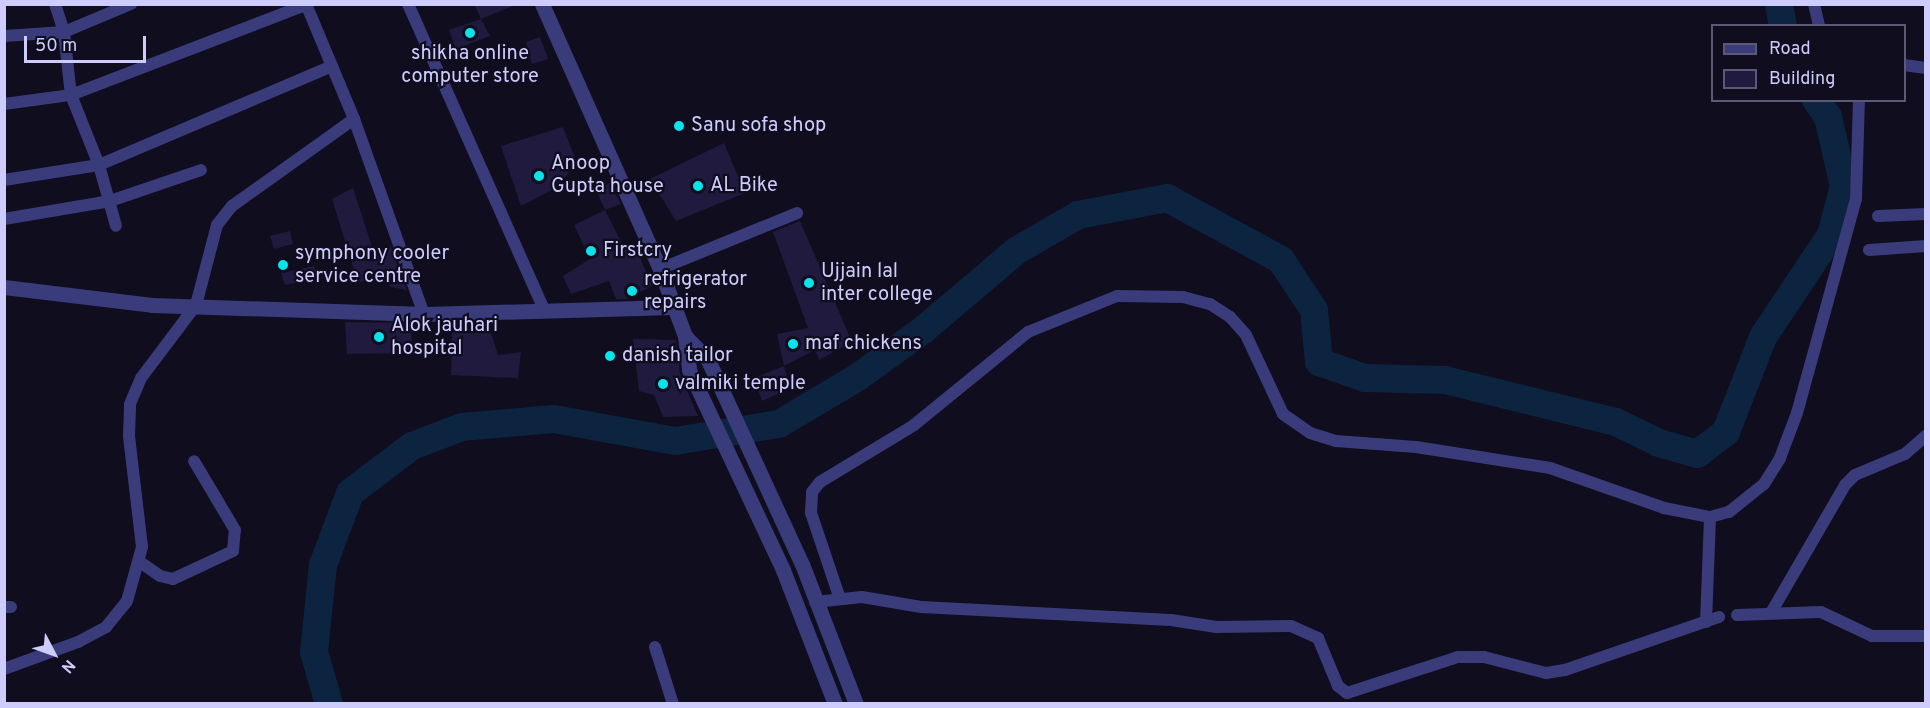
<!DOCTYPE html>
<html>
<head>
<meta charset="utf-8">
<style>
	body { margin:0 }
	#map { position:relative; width:1930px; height:708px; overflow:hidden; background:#0f0d1e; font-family:Overpass,sans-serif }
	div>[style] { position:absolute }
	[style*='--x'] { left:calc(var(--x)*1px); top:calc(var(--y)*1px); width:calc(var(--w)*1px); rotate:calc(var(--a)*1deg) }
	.river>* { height:28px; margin:-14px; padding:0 14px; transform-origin:14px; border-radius:14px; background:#0d2441 }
	.building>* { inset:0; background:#1f1a3e }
	.minor>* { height:12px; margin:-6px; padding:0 6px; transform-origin:6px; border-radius:6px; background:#393b7b }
	.tertiary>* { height:15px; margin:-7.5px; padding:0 7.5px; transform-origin:7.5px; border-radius:7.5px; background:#393b7b }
	.dots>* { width:16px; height:16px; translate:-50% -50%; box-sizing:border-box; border:3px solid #0f0d1e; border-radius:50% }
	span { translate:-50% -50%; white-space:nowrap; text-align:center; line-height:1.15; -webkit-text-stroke:4.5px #0f0d1e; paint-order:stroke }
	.poi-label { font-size:20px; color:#ceccfd }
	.left { translate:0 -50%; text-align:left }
	.frame { position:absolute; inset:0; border:6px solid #ceccfd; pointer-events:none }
	.legend { position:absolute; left:1711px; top:24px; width:195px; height:78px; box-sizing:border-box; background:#0f0d1e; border:2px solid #5b5977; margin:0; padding:8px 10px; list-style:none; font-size:18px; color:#ceccfd }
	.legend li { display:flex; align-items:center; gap:12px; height:30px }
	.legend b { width:30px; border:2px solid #5b5977 }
	.north { position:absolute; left:24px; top:624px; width:60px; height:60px; -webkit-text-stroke:4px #0f0d1e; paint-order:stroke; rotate:131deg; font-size:16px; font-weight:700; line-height:24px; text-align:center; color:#ceccfd }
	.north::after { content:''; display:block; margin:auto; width:21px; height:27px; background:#ceccfd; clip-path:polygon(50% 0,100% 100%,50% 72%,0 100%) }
	.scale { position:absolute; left:24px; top:36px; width:122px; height:27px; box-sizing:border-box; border:3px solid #ceccfd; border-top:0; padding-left:8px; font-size:18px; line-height:21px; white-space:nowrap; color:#ceccfd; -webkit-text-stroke:4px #0f0d1e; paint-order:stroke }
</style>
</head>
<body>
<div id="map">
	<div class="river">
		<div style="--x:1779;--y:4;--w:22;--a:80"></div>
		<div style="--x:329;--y:704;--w:54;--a:-106.1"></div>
		<div style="--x:314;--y:652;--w:87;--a:-84.1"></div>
		<div style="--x:323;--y:565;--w:77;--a:-69.4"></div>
		<div style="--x:350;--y:493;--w:78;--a:-37.2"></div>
		<div style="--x:412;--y:446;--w:53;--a:-20.8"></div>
		<div style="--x:462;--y:427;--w:92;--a:-5"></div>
		<div style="--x:554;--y:419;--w:123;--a:10.3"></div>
		<div style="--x:675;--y:441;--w:105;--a:-9.3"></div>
		<div style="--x:779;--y:424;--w:92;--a:-30.7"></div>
		<div style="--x:858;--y:377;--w:80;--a:-35.9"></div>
		<div style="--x:923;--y:330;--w:122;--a:-40.3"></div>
		<div style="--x:1016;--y:251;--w:72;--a:-30.1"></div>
		<div style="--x:1078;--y:215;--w:91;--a:-10.8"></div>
		<div style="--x:1167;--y:198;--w:130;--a:28.5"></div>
		<div style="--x:1281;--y:260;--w:60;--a:56.6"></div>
		<div style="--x:1314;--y:310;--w:52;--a:84.5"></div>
		<div style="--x:1319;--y:362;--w:49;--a:19.2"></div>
		<div style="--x:1365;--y:378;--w:80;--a:1.4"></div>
		<div style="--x:1445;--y:380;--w:176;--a:13.8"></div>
		<div style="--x:1616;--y:422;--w:48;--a:26"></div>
		<div style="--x:1659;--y:443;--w:40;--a:16"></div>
		<div style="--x:1697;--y:454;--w:36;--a:-37"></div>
		<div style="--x:1726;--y:432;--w:102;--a:-68.7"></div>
		<div style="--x:1763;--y:337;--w:123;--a:-56.3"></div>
		<div style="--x:1831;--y:235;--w:51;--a:-75.1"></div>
		<div style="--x:1844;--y:186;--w:71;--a:-103.1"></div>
		<div style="--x:1828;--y:117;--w:21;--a:-125"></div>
	</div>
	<div class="building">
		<div style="clip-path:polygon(474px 4px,515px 4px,515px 5px,481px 19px)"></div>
		<div style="clip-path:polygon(481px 19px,490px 36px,456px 49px,449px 30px)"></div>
		<div style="clip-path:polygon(540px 37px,548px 59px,532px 64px,526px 42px)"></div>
		<div style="clip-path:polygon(563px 127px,577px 163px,556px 188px,521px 206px,501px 146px)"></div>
		<div style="clip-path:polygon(724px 143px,745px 193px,676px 221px,650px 179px)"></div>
		<div style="clip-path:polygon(610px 183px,621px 204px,605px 210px,596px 190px)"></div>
		<div style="clip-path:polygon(353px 188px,374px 253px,390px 245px,407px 290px,390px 287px,385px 274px,358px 283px,332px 199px)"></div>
		<div style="clip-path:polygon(605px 210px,624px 248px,634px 243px,652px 286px,627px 299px,616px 299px,609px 281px,571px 294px,563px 276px,590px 259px,574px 225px)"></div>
		<div style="clip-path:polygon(800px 221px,852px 342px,819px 360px,815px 350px,784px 366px,777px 334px,808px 328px,773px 232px)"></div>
		<div style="clip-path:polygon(290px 231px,293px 244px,274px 249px,270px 236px)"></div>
		<div style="clip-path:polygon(314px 266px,318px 278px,285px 285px,281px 273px)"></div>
		<div style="clip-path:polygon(345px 322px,411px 323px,412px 353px,347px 354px)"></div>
		<div style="clip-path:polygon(452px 332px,491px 333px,498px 355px,521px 352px,518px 378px,451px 375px)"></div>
		<div style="clip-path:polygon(633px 339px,676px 340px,680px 374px,698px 416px,663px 417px,654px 395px,639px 391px)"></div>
		<div style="clip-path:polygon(784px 366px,790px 389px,762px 401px,754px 378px)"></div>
	</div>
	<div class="minor">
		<div style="--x:55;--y:4;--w:29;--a:72"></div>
		<div style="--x:64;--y:32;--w:63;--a:83.7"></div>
		<div style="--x:71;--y:95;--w:75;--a:68.2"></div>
		<div style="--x:99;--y:165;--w:63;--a:74.4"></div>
		<div style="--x:306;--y:4;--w:125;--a:67.3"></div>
		<div style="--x:354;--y:119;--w:207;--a:70.3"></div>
		<div style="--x:408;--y:4;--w:334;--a:66"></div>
		<div style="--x:1814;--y:4;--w:23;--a:77"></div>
		<div style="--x:4;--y:36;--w:60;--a:-3.8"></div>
		<div style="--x:64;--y:32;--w:73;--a:-22.7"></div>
		<div style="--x:1904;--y:65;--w:22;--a:8"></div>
		<div style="--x:4;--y:104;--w:68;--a:-7.7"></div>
		<div style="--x:71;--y:95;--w:252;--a:-21"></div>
		<div style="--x:4;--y:180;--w:96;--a:-9"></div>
		<div style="--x:99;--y:165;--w:253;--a:-23"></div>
		<div style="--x:1878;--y:216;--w:48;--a:-2.4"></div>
		<div style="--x:4;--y:219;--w:108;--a:-9.6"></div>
		<div style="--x:110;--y:201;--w:96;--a:-18.8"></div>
		<div style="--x:1869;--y:250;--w:57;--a:-4"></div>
		<div style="--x:660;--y:269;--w:148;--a:-22.2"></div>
		<div style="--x:140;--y:562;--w:24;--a:35"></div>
		<div style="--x:160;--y:576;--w:13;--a:13"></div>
		<div style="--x:173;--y:579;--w:66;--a:-25"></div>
		<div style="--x:233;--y:551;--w:21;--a:-85"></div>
		<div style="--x:235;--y:530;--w:80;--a:-120.7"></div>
		<div style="--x:839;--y:596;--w:88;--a:-108.6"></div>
		<div style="--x:811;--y:513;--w:21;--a:-87"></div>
		<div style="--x:812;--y:492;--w:13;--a:-51"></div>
		<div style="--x:820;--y:482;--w:110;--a:-31.2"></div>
		<div style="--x:914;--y:425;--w:147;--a:-39.2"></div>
		<div style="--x:1028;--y:332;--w:96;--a:-22"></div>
		<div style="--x:1117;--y:296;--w:66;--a:0.9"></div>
		<div style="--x:1183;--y:297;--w:28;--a:15"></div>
		<div style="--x:1210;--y:304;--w:24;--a:33"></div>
		<div style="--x:1230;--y:317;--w:24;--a:48"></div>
		<div style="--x:1246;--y:335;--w:87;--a:64.9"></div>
		<div style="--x:1283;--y:414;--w:33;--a:35"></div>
		<div style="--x:1310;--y:433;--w:27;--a:17"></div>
		<div style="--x:1336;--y:441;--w:80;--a:4.3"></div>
		<div style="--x:1416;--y:447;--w:136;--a:8.9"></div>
		<div style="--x:1550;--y:468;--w:121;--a:19.3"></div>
		<div style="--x:1664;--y:508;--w:47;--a:11.1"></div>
		<div style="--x:1710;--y:517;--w:20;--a:-15"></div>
		<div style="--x:1729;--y:512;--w:45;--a:-38.7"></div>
		<div style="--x:1764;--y:484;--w:31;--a:-58"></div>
		<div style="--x:1780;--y:458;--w:48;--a:-69.3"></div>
		<div style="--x:1797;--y:413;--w:222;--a:-74.6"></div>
		<div style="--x:1856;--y:199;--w:99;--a:-88.3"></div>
		<div style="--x:815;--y:602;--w:47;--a:-6.1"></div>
		<div style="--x:862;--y:597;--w:60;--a:9.6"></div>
		<div style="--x:921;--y:607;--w:250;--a:3"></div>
		<div style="--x:1171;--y:620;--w:46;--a:8.8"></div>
		<div style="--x:1216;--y:627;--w:75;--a:-0.8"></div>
		<div style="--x:1291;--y:626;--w:30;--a:24"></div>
		<div style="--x:1318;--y:638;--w:52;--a:67.4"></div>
		<div style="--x:1338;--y:686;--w:11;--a:38"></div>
		<div style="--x:1347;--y:693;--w:117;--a:-18"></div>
		<div style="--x:1458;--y:657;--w:26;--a:0"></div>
		<div style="--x:1484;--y:657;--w:64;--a:14.5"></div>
		<div style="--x:1546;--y:673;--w:19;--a:-9"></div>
		<div style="--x:1565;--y:670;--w:163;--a:-19"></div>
		<div style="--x:4;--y:607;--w:7;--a:0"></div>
		<div style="--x:1772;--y:611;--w:146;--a:-59.9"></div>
		<div style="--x:1845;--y:485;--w:14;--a:-45"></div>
		<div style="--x:1855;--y:475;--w:54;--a:-22.8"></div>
		<div style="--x:1905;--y:454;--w:28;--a:-41"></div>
		<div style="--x:1737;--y:615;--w:84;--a:-2"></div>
		<div style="--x:1821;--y:612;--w:56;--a:25.2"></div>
		<div style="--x:1872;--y:636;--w:54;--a:0"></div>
		<div style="--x:1706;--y:622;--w:105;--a:-87.8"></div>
		<div style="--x:655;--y:647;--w:60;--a:72.5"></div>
		<div style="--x:4;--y:669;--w:79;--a:-20"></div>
		<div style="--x:78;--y:642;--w:32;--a:-28"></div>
		<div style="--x:106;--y:627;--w:33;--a:-51"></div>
		<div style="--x:127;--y:601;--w:56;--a:-74.5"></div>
		<div style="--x:142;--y:547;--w:112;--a:-96.7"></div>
		<div style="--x:129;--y:436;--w:32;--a:-88"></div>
		<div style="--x:130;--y:404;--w:28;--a:-67"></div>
		<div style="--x:141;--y:378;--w:91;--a:-53"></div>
		<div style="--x:196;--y:305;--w:83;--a:-75.3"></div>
		<div style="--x:217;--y:225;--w:24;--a:-52"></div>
		<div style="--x:232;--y:206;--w:150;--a:-35.5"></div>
	</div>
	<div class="tertiary">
		<div style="--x:542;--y:4;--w:290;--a:66"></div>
		<div style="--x:660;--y:269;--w:72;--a:69.5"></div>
		<div style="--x:685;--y:336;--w:34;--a:83"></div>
		<div style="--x:689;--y:370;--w:221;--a:64.8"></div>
		<div style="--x:783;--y:570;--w:144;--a:68.8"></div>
		<div style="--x:4;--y:287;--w:149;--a:6.9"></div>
		<div style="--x:152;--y:305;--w:272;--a:1.9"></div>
		<div style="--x:424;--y:314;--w:250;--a:-1.6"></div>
		<div style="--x:685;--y:336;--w:33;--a:46"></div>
		<div style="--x:708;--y:360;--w:225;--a:65.3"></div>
		<div style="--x:802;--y:564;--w:150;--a:68.9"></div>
	</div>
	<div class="dots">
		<div style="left:470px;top:33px;background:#08e4ec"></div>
		<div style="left:679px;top:126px;background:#08e4ec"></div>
		<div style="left:539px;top:176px;background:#08e4ec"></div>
		<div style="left:698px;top:186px;background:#08e4ec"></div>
		<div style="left:591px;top:251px;background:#08e4ec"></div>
		<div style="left:283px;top:265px;background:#08e4ec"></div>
		<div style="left:809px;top:283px;background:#08e4ec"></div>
		<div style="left:632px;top:291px;background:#08e4ec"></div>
		<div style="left:379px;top:337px;background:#08e4ec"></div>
		<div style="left:793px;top:344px;background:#08e4ec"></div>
		<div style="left:610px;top:356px;background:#08e4ec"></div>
		<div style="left:663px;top:384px;background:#08e4ec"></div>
	</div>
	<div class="poi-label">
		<span style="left:470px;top:66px">shikha online<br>computer store</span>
		<span class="left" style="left:691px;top:126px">Sanu sofa shop</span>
		<span class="left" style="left:551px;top:176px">Anoop<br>Gupta house</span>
		<span class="left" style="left:710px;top:186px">AL Bike</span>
		<span class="left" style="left:603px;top:251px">Firstcry</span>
		<span class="left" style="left:295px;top:266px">symphony cooler<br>service centre</span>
		<span class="left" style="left:821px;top:284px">Ujjain lal<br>inter college</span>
		<span class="left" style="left:644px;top:292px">refrigerator<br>repairs</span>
		<span class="left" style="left:391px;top:338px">Alok jauhari<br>hospital</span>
		<span class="left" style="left:805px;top:344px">maf chickens</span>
		<span class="left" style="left:622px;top:356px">danish tailor</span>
		<span class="left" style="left:675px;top:384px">valmiki temple</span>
	</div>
	<div class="frame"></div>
	<ul class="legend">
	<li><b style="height:8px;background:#393b7b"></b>Road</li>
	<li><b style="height:16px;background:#1f1a3e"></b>Building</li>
	</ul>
	<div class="north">N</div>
	<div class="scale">50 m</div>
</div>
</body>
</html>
